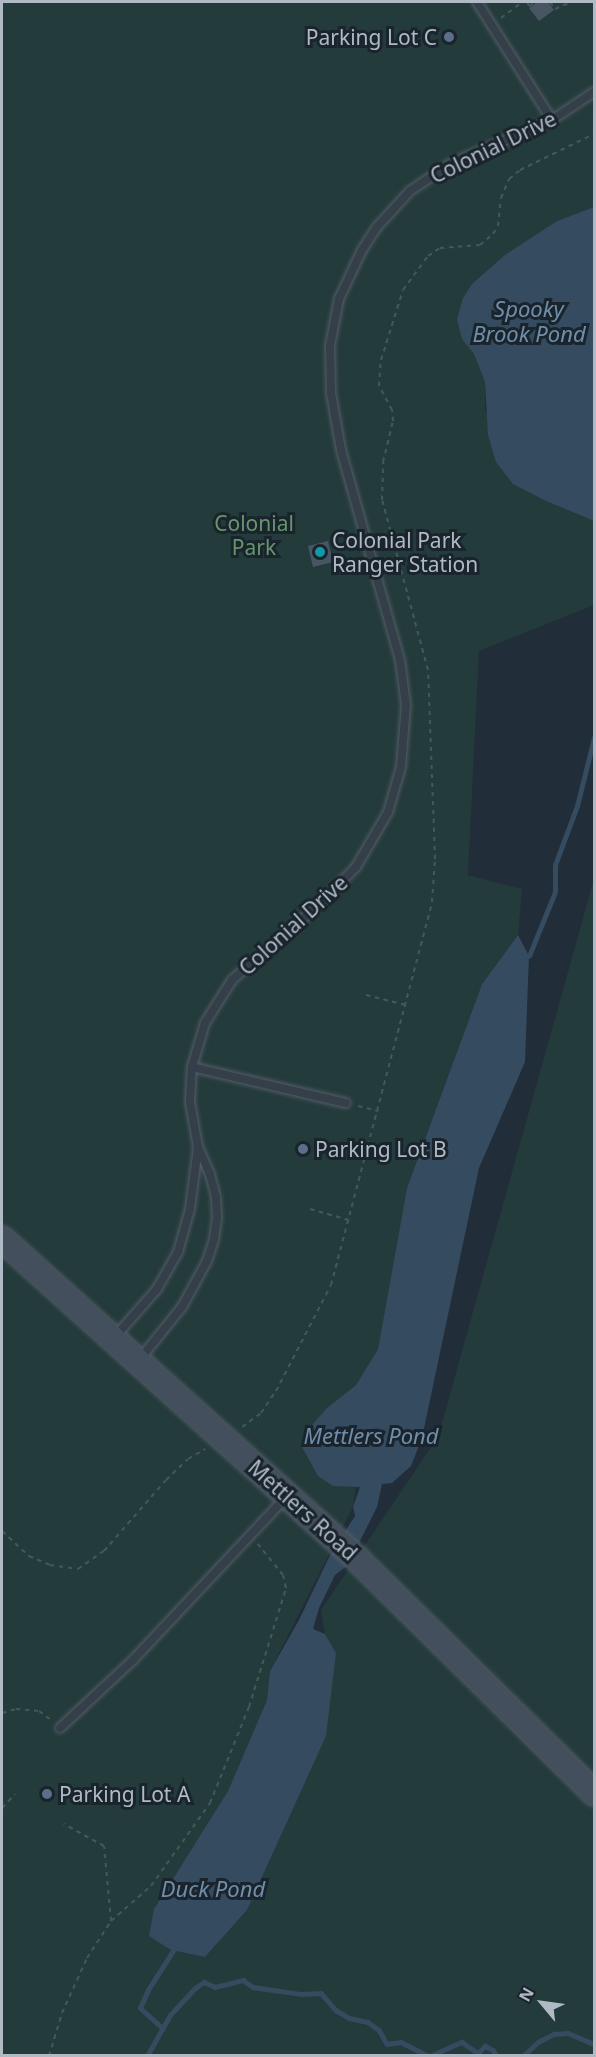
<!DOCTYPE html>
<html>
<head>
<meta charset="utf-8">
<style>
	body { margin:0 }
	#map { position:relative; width:596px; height:2057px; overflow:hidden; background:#212d38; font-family:"Noto Sans",sans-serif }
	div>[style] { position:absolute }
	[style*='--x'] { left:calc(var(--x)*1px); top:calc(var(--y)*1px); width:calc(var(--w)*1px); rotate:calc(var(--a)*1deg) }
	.green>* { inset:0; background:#243b3b }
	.water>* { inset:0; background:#354b60 }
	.stream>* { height:4.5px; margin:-2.25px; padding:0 2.25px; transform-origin:2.25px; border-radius:2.25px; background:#354b60 }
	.building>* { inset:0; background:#485562 }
	.path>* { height:2px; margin-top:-1px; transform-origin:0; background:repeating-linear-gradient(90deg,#435859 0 4.5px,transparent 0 9px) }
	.roads { filter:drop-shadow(0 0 2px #535d67) drop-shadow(0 0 2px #535d67) }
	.lane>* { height:8px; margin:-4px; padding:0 4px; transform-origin:4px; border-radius:4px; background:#353f49 }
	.secondary>* { height:24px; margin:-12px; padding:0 12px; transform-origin:12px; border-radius:12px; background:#434f5c }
	.dots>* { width:16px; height:16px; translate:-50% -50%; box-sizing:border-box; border:3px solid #1a242d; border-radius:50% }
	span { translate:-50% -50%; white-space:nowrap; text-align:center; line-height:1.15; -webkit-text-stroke:6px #1a242d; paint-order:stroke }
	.poi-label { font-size:21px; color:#b0bac5 }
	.right { translate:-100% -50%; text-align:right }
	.left { translate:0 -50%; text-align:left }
	.street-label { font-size:21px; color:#b0bac5 }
	.park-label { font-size:21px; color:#67956e }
	.water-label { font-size:22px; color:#708ea9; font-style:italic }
	.frame { position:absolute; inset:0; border:3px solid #b0bac5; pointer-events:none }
	.north { position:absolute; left:512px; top:1973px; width:60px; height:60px; -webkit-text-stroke:4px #1a242d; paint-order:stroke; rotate:299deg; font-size:16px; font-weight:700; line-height:24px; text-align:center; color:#b0bac5 }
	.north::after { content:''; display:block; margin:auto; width:21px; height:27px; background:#b0bac5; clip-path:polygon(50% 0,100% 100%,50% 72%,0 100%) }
</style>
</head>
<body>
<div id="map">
	<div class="green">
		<div style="clip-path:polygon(2px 2px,594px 2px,594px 207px,557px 221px,462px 339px,474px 354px,485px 382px,485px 410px,546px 501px,594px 521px,594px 605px,479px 651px,468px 875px,522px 889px,518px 935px,482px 984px,407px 1188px,378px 1349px,356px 1385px,327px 1408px,333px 1486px,356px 1485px,353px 1507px,270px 1671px,267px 1700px,228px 1791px,154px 1909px,171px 1950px,205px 1957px,247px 1910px,336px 1653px,325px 1634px,321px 1610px,438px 1437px,594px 879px,594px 2055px,2px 2056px)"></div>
	</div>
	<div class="water">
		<div style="clip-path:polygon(594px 207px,594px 521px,546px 501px,513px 484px,496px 462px,488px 435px,485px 382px,474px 354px,462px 339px,457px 319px,463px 298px,472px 284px,505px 255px,557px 221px)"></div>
		<div style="clip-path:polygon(518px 935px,529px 956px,525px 1062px,479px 1168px,422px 1438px,411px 1466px,392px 1483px,382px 1484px,377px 1507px,348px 1565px,335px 1575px,319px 1608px,313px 1629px,325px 1634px,336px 1653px,326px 1736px,247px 1910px,205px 1957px,171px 1950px,149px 1936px,154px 1909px,228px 1791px,267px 1700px,270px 1671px,299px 1620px,332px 1551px,355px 1516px,353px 1507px,360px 1487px,333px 1486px,318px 1476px,301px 1445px,304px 1434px,327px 1408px,356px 1385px,378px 1349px,407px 1188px,482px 984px)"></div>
	</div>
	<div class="stream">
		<div style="--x:529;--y:956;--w:69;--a:-67.9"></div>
		<div style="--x:555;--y:892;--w:27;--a:-90"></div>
		<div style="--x:555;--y:865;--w:63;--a:-69.6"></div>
		<div style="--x:577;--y:806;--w:70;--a:-76"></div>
		<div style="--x:163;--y:2029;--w:31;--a:-138"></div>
		<div style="--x:140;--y:2008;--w:20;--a:-66"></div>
		<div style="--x:148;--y:1990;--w:52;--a:-57.5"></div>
		<div style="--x:147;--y:2056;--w:47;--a:-60.7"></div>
		<div style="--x:170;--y:2015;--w:37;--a:-47"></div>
		<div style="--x:195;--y:1988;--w:11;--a:-34"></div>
		<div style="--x:204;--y:1982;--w:12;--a:24"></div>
		<div style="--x:215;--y:1987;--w:29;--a:-14"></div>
		<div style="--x:243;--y:1980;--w:12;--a:35"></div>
		<div style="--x:253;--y:1987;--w:49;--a:8.3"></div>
		<div style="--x:301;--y:1994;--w:20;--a:-3"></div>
		<div style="--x:321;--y:1993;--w:23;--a:49"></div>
		<div style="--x:336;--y:2010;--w:15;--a:32"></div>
		<div style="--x:349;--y:2018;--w:19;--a:12"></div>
		<div style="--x:368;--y:2022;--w:14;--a:36"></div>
		<div style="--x:379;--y:2030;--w:16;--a:60"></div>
		<div style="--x:387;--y:2044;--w:14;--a:-8"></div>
		<div style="--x:401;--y:2042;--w:31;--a:27"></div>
		<div style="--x:430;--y:2056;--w:35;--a:-24"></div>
		<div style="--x:462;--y:2042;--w:19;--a:35"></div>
		<div style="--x:478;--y:2053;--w:10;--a:-45"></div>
		<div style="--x:485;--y:2046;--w:9;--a:27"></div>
		<div style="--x:493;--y:2050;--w:7;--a:56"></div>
		<div style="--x:523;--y:2056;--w:21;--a:-43"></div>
		<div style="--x:538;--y:2042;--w:18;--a:-27"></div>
		<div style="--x:554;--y:2034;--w:14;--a:-4"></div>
		<div style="--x:568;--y:2033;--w:28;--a:23"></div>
	</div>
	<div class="building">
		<div style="clip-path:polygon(537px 2px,548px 2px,554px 10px,539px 21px,529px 8px)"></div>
		<div style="clip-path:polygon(328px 541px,333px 562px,313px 567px,308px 546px)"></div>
	</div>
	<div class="path">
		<div style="--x:527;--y:2;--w:4;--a:63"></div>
		<div style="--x:529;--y:6;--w:7;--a:-34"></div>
		<div style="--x:550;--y:2;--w:9;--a:54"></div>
		<div style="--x:555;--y:9;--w:17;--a:-24"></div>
		<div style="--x:501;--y:18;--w:26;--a:-37"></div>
		<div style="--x:366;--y:995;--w:41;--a:14"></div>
		<div style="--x:358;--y:1106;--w:21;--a:14"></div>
		<div style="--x:310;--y:1209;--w:41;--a:15.8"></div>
		<div style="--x:242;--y:1427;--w:24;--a:-36"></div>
		<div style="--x:261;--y:1413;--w:27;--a:-56"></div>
		<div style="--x:276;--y:1391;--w:119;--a:-62.6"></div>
		<div style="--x:331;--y:1285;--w:396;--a:-75.2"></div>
		<div style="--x:432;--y:902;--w:43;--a:-86"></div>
		<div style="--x:435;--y:859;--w:189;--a:-92.1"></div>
		<div style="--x:428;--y:670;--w:176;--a:-105.1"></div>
		<div style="--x:382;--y:500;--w:38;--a:-88"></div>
		<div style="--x:383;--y:462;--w:42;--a:-76.3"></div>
		<div style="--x:393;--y:421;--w:11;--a:-95"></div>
		<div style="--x:392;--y:410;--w:27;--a:-118"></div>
		<div style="--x:379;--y:386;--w:26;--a:-86"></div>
		<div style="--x:381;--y:360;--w:73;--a:-72.6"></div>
		<div style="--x:403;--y:290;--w:42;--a:-53.7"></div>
		<div style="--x:428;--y:256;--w:14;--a:-34"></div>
		<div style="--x:440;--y:248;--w:40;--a:-4.3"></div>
		<div style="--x:480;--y:245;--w:17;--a:-40"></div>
		<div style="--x:493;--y:234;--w:9;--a:-58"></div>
		<div style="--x:498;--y:226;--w:28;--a:-84"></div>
		<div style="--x:501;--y:198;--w:21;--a:-67"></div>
		<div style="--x:509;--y:179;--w:14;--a:-39"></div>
		<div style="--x:520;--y:170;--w:82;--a:-25.9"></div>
		<div style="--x:2;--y:1531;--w:37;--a:43"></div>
		<div style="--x:29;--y:1556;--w:23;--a:23"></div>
		<div style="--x:50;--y:1565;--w:28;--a:8"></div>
		<div style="--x:78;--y:1569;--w:32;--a:-35"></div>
		<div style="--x:104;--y:1551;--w:94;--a:-48.9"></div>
		<div style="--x:166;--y:1480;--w:30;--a:-44"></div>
		<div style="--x:188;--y:1459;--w:20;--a:-30"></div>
		<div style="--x:2;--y:1713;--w:15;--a:-16"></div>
		<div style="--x:16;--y:1709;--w:23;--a:5"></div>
		<div style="--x:39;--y:1711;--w:15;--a:37"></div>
		<div style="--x:2;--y:1808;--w:19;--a:-47"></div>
		<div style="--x:111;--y:1921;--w:53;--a:-41.2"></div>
		<div style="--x:151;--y:1886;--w:102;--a:-54.6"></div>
		<div style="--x:210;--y:1803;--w:104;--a:-67.9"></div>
		<div style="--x:249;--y:1707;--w:125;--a:-72.7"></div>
		<div style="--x:286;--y:1588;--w:13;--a:-103"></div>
		<div style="--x:283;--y:1575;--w:41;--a:-129.1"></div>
		<div style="--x:49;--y:2056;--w:45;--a:-73.2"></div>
		<div style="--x:62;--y:2013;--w:60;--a:-65.6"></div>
		<div style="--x:87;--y:1958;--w:44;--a:-57"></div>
		<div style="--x:111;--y:1921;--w:75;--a:-95.3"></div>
		<div style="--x:104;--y:1846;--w:46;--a:-151.2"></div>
	</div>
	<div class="roads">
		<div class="lane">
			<div style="--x:477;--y:2;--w:140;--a:57.6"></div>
			<div style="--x:192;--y:1067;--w:158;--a:13.2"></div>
			<div style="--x:114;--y:1338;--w:65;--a:-48.7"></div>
			<div style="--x:157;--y:1289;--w:43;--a:-60.4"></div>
			<div style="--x:178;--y:1252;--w:45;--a:-74.4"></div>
			<div style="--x:190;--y:1209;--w:63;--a:-82.6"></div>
			<div style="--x:140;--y:1359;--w:67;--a:-51.1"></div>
			<div style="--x:182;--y:1307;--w:52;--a:-61.5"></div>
			<div style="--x:207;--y:1261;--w:23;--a:-72"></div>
			<div style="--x:214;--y:1239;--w:21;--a:-82"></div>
			<div style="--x:217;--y:1218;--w:21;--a:-93"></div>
			<div style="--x:216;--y:1197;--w:24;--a:-105"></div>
			<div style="--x:210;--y:1174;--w:30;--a:-114"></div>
			<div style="--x:198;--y:1147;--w:46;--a:-100.1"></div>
			<div style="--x:190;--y:1102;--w:35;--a:-87"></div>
			<div style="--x:192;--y:1067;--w:46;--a:-73.5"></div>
			<div style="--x:205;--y:1023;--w:51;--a:-57.9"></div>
			<div style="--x:232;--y:980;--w:110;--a:-40.9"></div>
			<div style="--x:315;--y:908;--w:58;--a:-45"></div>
			<div style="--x:356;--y:867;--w:64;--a:-59.8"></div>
			<div style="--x:388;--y:812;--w:47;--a:-73.9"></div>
			<div style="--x:401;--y:767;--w:62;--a:-85.4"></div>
			<div style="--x:406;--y:705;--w:45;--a:-97.6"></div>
			<div style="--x:400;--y:660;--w:218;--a:-105.7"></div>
			<div style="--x:341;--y:450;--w:58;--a:-100"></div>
			<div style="--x:331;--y:393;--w:47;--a:-91.2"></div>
			<div style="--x:330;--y:346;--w:48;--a:-79.2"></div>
			<div style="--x:339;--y:299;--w:54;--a:-64.9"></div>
			<div style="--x:362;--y:250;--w:27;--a:-57"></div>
			<div style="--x:377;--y:227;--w:49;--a:-47.5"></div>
			<div style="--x:410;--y:191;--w:48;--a:-34"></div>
			<div style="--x:450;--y:164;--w:111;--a:-23.3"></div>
			<div style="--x:552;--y:120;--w:50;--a:-33.7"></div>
			<div style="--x:60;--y:1728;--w:100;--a:-43"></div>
			<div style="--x:133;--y:1660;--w:222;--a:-46.8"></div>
		</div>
		<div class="secondary">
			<div style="--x:2;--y:1239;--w:479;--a:42"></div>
			<div style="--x:358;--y:1560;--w:332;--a:44.6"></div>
		</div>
	</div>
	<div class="dots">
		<div style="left:449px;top:37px;background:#5c6f8a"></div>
		<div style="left:320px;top:552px;background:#0f9aa8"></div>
		<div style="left:303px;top:1149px;background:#5c6f8a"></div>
		<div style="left:47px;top:1794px;background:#5c6f8a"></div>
	</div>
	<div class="poi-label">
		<span class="right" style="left:437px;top:37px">Parking Lot C</span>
		<span class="left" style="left:332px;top:552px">Colonial Park<br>Ranger Station</span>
		<span class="left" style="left:315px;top:1149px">Parking Lot B</span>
		<span class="left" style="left:59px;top:1794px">Parking Lot A</span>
	</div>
	<div class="street-label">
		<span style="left:493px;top:147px;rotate:-26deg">Colonial Drive</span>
		<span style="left:293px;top:925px;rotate:-42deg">Colonial Drive</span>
		<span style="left:303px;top:1510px;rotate:42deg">Mettlers Road</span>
	</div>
	<div class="park-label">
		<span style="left:254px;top:535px">Colonial<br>Park</span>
	</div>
	<div class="water-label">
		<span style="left:529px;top:321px">Spooky<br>Brook Pond</span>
		<span style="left:371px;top:1436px">Mettlers Pond</span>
		<span style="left:213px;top:1889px">Duck Pond</span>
	</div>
	<div class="frame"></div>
	<div class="north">N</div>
</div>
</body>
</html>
